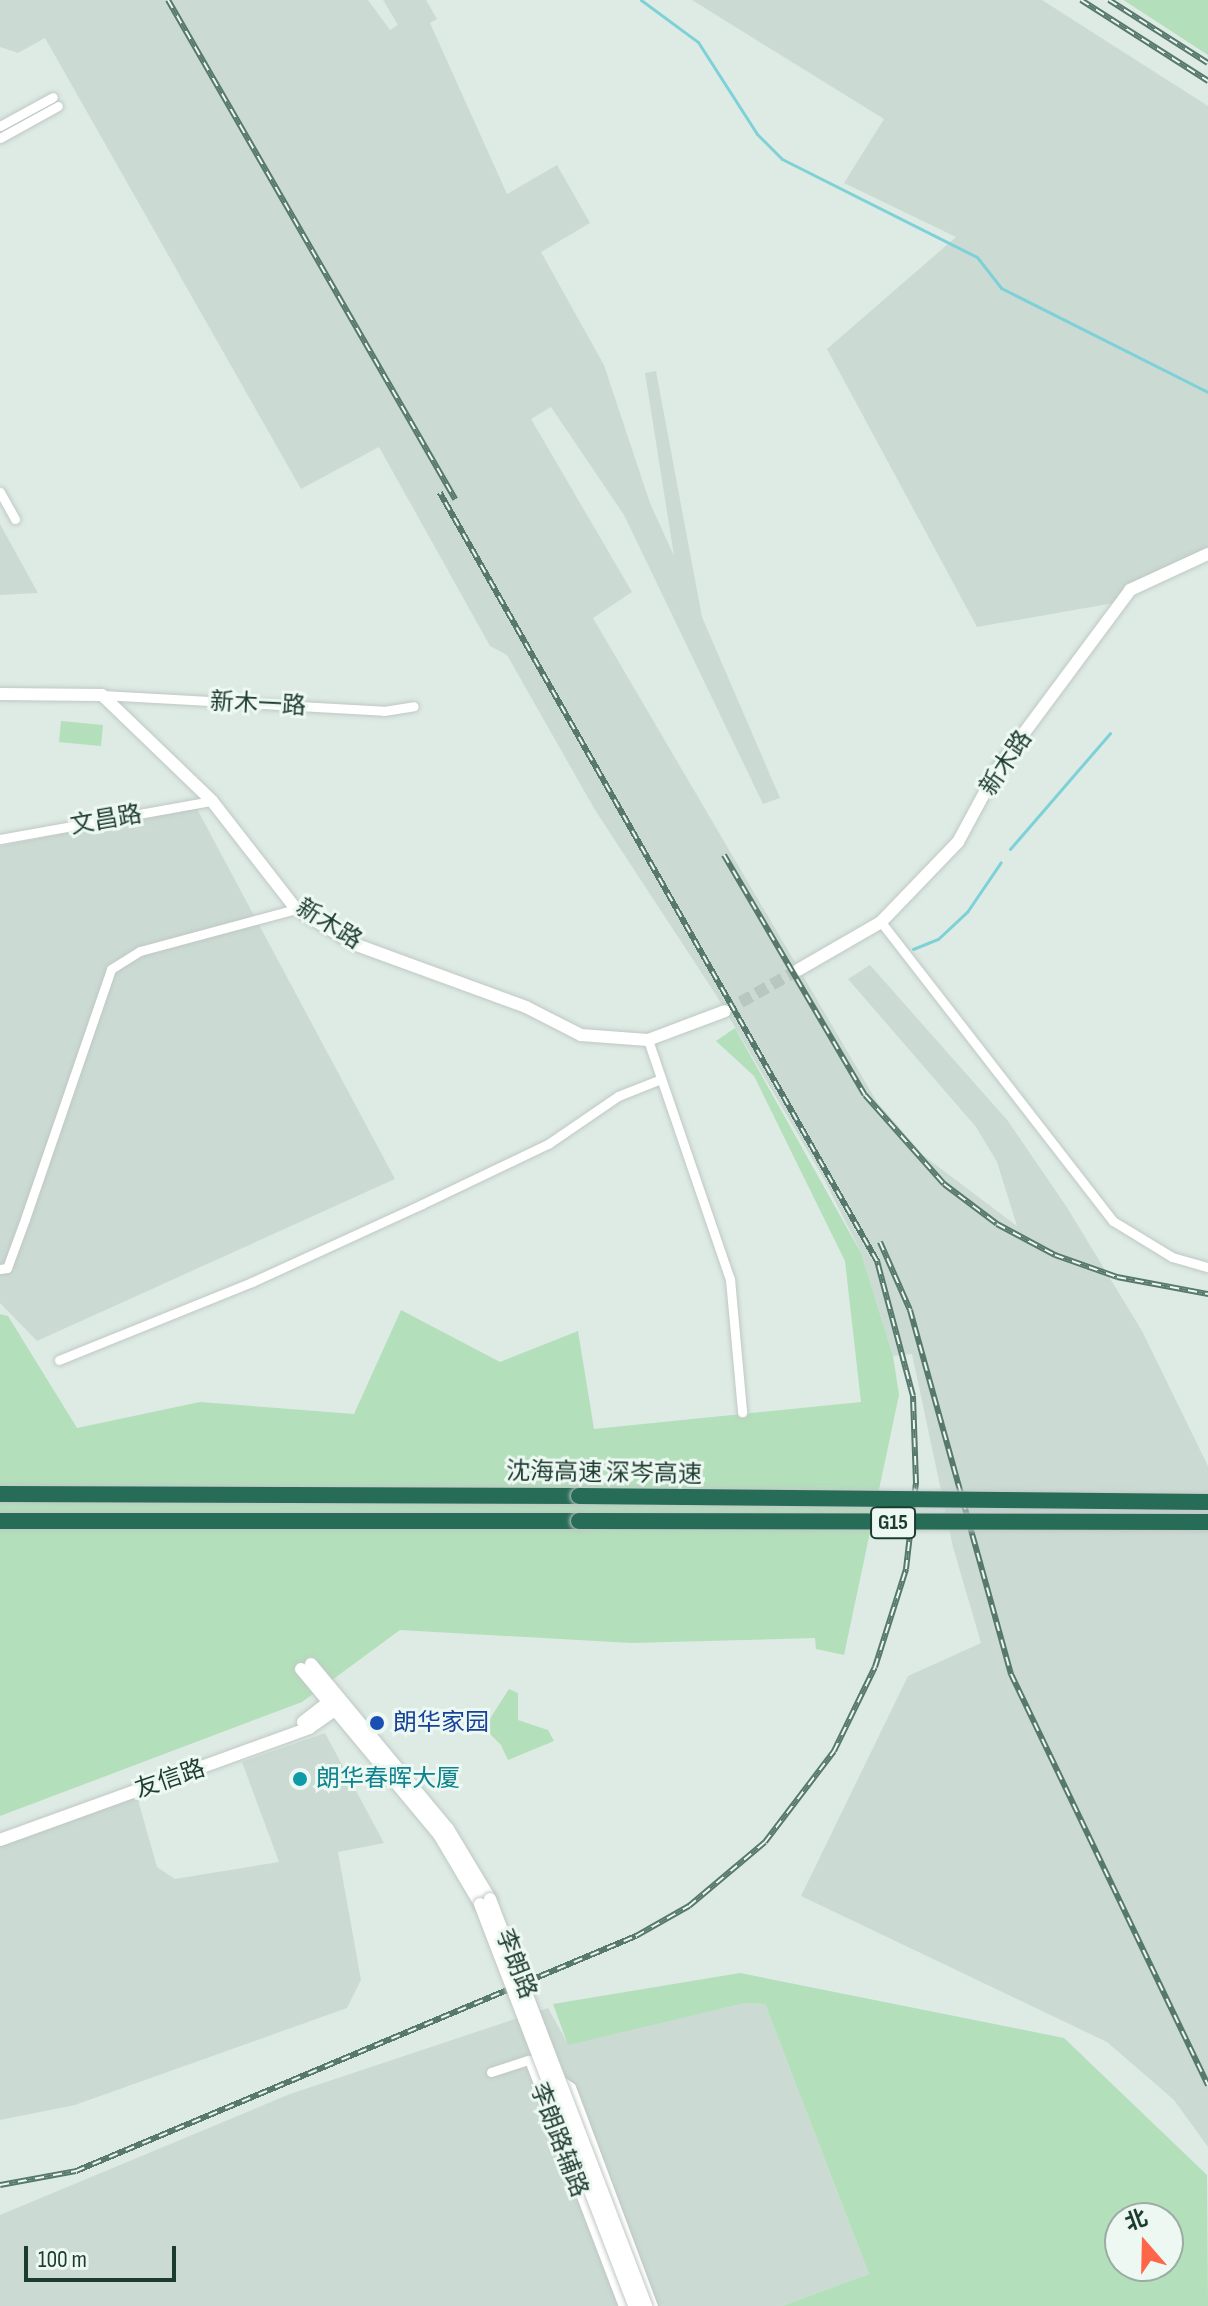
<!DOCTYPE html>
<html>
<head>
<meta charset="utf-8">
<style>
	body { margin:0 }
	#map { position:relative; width:1208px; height:2306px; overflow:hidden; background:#ddebe4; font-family:"Sofia Sans Condensed","Noto Sans SC",sans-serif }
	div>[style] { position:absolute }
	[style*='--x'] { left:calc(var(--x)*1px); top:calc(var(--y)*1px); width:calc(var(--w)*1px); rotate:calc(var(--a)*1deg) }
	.built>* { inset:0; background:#cbdbd3 }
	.green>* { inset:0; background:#b3dfbb }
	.stream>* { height:3px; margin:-1.5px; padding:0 1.5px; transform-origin:1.5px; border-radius:1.5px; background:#7ed1d7 }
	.tertiary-tunnel>* { height:12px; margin-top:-6px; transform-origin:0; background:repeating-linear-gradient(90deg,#b7c8c0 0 12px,transparent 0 18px) }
	.roads { filter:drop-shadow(0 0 2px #c0c8c5) drop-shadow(0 0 2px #c0c8c5) }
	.minor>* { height:9px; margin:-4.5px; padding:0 4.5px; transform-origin:4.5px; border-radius:4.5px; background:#fff }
	.tertiary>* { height:12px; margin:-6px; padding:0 6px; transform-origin:6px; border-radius:6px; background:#fff }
	.motorway>* { height:16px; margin:-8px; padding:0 8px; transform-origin:8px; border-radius:8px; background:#266c57 }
	.rail>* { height:6px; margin-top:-3px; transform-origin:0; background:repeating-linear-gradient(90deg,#eef8f2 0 9px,#57796d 0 18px); box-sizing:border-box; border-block:2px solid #57796d }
	.bridges { filter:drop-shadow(0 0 2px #c0c8c5) drop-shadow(0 0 2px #c0c8c5) }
	.tertiary-bridge>* { height:12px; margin:-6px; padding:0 6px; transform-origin:6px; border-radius:6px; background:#fff }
	.motorway-bridge>* { height:16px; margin:-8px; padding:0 8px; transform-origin:8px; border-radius:8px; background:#266c57 }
	.dots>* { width:22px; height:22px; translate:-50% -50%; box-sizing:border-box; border:4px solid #eef8f2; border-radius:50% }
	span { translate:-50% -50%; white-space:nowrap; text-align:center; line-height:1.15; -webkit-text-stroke:6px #eef8f2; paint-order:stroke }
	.shield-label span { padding:2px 6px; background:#eef8f2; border:2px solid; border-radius:6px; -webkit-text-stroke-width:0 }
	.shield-label { font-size:22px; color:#1d3c31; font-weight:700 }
	.street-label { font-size:24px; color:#1d3c31 }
	.transit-label { font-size:24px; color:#164399 }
	.left { translate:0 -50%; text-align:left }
	.culture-label { font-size:24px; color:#0d838f }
	.north { position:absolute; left:1104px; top:2202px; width:80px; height:80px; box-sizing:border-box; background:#eef8f2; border:2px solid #9aada5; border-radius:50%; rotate:340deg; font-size:22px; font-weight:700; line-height:32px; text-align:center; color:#1d3c31 }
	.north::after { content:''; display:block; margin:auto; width:28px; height:36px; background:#ff6548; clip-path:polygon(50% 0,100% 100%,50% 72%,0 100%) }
	.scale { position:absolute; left:24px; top:2246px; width:152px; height:36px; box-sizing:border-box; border:4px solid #1d3c31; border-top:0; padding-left:10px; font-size:24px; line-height:28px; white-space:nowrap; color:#1d3c31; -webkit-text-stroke:6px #eef8f2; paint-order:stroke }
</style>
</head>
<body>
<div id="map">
	<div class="built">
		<div style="clip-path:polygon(0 0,368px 0,390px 30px,398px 25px,383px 0,426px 0,437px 19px,430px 23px,507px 194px,557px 165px,590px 223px,541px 252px,604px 365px,650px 503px,674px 556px,645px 373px,656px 371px,702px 617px,780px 798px,763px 804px,624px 515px,551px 407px,531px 419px,632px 592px,593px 618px,877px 1102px,924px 1156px,1017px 1226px,997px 1162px,976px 1127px,848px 979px,870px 965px,1008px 1121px,1068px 1209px,1142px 1331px,1208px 1466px,1208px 2147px,1174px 2100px,1107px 2042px,801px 1896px,908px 1676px,981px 1643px,953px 1547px,912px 1354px,893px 1356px,861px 1253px,823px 1177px,716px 995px,595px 810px,507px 655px,490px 646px,379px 447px,301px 489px,45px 38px,18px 53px,0 47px)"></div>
		<div style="clip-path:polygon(692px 0,1042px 0,1208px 106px,1208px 548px,1125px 586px,1114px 603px,977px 627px,827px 349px,956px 237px,844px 183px,884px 119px)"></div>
		<div style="clip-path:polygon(0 524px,38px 593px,0 595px)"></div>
		<div style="clip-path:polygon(196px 807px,395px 1179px,37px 1341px,0 1303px,0 846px)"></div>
		<div style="clip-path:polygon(325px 1733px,384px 1843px,338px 1852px,361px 1980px,347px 2008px,75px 2105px,0 2120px,0 1840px,136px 1793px,157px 1867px,175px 1879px,279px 1862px,242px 1762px)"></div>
		<div style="clip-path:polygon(745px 2003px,765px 2004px,869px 2274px,782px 2306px,0 2306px,0 2215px,290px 2094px,548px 2008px,568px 2044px)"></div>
	</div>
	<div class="green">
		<div style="clip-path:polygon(1124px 0,1208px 0,1208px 55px,1125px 1px)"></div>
		<div style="clip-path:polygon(61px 721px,103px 725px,101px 746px,59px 742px)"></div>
		<div style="clip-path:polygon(735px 1028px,861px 1253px,893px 1356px,899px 1395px,844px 1655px,816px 1649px,815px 1638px,631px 1643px,400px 1630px,302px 1702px,0 1816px,0 1314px,8px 1316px,77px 1428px,200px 1402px,354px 1414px,401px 1310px,500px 1362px,578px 1331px,594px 1429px,861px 1402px,845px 1261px,754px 1076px,716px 1041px)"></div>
		<div style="clip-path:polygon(509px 1689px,518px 1693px,518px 1720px,548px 1730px,554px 1741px,508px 1760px,501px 1745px,484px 1728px)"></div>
		<div style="clip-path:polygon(evenodd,740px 1973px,1064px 2038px,1207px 2175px,1208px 2306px,782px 2306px,869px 2274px,765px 2004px,745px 2003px,568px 2045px,553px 2004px,740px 1973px,1120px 2218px,1168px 2218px,1168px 2266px,1120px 2266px,1120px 2218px)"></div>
	</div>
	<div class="stream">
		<div style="--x:641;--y:0;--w:71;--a:36.4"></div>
		<div style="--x:698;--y:42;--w:109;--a:57.3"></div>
		<div style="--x:757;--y:134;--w:35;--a:45"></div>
		<div style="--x:782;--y:159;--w:218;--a:26.7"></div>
		<div style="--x:977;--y:257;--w:39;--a:52"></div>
		<div style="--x:1001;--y:288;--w:232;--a:26.7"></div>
		<div style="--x:1010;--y:849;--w:153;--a:-49.2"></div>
		<div style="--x:913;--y:949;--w:27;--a:-22"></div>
		<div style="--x:938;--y:939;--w:40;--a:-43"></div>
		<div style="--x:967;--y:912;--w:60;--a:-55.8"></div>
	</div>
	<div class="tertiary-tunnel">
		<div style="--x:725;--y:1011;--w:84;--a:-29.3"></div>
	</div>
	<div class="roads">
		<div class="minor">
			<div style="--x:0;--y:126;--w:60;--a:-28.7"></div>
			<div style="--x:0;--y:138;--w:66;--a:-28.9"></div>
			<div style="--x:0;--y:492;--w:31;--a:61"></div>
			<div style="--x:102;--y:695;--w:282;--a:3.2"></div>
			<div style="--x:384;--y:711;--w:30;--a:-9"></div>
			<div style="--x:0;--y:839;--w:215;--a:-10.2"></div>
			<div style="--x:881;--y:922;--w:378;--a:52.2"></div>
			<div style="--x:1113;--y:1221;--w:69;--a:31.4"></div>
			<div style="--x:1172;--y:1257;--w:37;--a:16"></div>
			<div style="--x:648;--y:1040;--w:253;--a:71.1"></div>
			<div style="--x:730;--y:1279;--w:134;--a:84.8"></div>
			<div style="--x:0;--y:1269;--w:7;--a:-8"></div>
			<div style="--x:7;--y:1268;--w:52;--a:-69.8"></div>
			<div style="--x:25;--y:1219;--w:264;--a:-71"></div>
			<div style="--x:111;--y:969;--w:34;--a:-32"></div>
			<div style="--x:140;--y:951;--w:162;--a:-15.1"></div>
			<div style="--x:59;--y:1360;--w:208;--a:-22"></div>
			<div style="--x:252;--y:1282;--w:187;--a:-24.6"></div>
			<div style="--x:422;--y:1204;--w:140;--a:-25.5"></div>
			<div style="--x:548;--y:1144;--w:85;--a:-34.4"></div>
			<div style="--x:618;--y:1096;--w:46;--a:-21.6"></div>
			<div style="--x:529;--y:2060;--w:17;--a:33"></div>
			<div style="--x:529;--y:2060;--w:263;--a:69.1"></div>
			<div style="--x:491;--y:2072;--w:40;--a:-18"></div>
			<div style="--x:559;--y:2079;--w:14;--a:34"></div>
			<div style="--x:571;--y:2087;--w:234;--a:69.5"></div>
		</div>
		<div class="tertiary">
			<div style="--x:0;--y:694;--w:102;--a:0.6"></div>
			<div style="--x:102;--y:695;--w:153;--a:43.9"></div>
			<div style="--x:212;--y:801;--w:137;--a:52.1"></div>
			<div style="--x:296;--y:909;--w:68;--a:31.1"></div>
			<div style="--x:354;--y:944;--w:183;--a:20.1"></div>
			<div style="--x:526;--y:1007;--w:62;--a:27"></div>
			<div style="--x:581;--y:1035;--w:67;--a:4.3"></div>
			<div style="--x:648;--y:1040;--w:82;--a:-20.6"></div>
			<div style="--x:798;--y:970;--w:96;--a:-30"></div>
			<div style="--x:881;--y:922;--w:111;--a:-46.1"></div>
			<div style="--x:958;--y:842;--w:84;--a:-61.6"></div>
			<div style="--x:998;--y:768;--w:222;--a:-53.4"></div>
			<div style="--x:1130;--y:590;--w:86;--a:-24.8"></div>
			<div style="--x:311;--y:1664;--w:214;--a:50.3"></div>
			<div style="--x:448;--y:1829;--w:82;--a:59"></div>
			<div style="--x:301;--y:1669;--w:217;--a:50.2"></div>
			<div style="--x:440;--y:1836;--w:79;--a:59.5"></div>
			<div style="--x:303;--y:1722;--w:33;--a:-38"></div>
			<div style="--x:0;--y:1840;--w:329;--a:-19.9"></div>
			<div style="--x:309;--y:1728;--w:32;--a:-35"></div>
		</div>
		<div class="motorway">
			<div style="--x:0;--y:1494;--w:579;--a:0.2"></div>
			<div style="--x:0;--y:1521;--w:579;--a:0"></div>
		</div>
	</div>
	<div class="rail">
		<div style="--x:168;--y:0;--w:576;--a:60.09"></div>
		<div style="--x:1081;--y:0;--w:151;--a:32.5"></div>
		<div style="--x:1109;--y:0;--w:117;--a:32.5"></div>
		<div style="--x:724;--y:855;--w:278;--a:59.6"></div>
		<div style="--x:865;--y:1095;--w:119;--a:48.4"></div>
		<div style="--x:944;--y:1184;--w:66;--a:37"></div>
		<div style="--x:997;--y:1224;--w:66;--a:28.1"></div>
		<div style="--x:1055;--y:1255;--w:66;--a:19.5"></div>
		<div style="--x:1117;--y:1277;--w:93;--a:10.6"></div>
		<div style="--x:880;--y:1242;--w:74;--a:66.2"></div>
		<div style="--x:910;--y:1310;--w:378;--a:74.5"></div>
		<div style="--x:1011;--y:1674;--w:456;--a:64.4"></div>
		<div style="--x:0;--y:2185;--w:77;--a:-10.4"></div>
		<div style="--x:76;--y:2171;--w:607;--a:-22.77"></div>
		<div style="--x:636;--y:1936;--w:61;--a:-29.5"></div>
		<div style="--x:689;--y:1906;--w:99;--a:-40.1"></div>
		<div style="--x:765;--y:1842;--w:114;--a:-52.8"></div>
		<div style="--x:834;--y:1751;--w:93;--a:-64"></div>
		<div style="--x:875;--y:1667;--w:103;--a:-72.4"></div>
		<div style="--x:906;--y:1569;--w:87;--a:-83.4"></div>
		<div style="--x:916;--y:1483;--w:87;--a:-92"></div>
		<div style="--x:913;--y:1396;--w:140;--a:-104.9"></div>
		<div style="--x:877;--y:1261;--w:884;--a:-119.64"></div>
	</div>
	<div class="bridges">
		<div class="tertiary-bridge">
			<div style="--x:490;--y:1899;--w:436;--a:69"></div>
			<div style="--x:480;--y:1904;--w:430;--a:69"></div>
		</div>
		<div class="motorway-bridge">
			<div style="--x:579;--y:1496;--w:629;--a:0.55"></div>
			<div style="--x:579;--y:1521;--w:629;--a:0.09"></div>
		</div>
	</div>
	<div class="dots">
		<div style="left:377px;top:1723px;background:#1a4fb4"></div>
		<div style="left:300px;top:1779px;background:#0f9aa8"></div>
	</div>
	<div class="shield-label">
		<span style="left:893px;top:1523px">G15</span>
	</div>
	<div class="street-label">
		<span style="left:258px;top:704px;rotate:3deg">新木一路</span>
		<span style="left:1006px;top:763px;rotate:-56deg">新木路</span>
		<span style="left:106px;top:820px;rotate:-10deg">文昌路</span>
		<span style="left:329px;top:924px;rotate:32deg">新木路</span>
		<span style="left:604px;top:1473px;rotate:1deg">沈海高速 深岑高速</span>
		<span style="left:170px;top:1779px;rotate:-19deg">友信路</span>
		<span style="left:516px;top:1964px;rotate:69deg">李朗路</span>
		<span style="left:559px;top:2140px;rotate:69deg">李朗路辅路</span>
	</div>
	<div class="transit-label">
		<span class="left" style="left:393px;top:1723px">朗华家园</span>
	</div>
	<div class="culture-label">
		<span class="left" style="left:316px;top:1779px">朗华春晖大厦</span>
	</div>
	<div class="north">北</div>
	<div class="scale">100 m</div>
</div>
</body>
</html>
